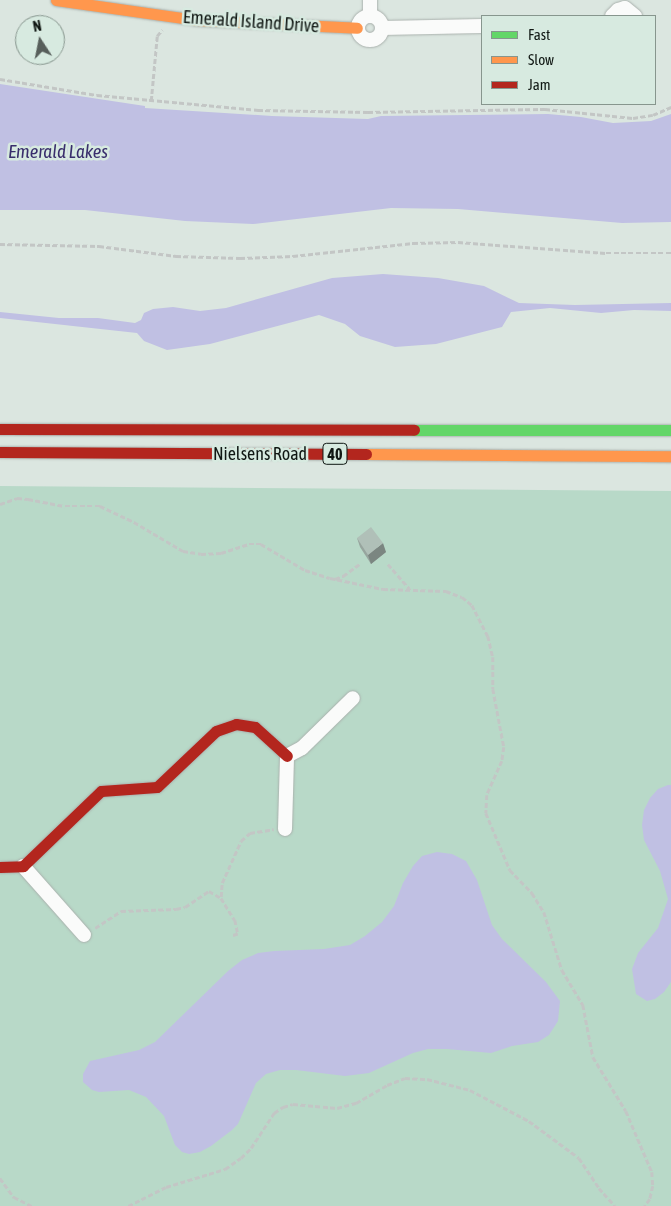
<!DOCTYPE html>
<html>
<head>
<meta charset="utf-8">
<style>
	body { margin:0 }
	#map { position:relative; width:671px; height:1206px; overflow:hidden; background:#dbe6e0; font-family:"Asap Condensed",sans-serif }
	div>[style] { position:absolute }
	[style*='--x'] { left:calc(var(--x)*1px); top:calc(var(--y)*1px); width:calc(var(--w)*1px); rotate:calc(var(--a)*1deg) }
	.green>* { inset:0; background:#b8d9c8 }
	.water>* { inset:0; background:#c0c0e3 }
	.path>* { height:2.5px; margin-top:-1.25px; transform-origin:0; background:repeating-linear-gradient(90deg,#c3c6c5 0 5px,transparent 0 7.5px) }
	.roads { filter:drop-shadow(0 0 1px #aab1ad) drop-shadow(0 0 1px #aab1ad) }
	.street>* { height:14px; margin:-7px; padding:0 7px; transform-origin:7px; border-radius:7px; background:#fafbfa }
	.street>.ring { margin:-7px; padding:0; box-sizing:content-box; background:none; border:14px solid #fafbfa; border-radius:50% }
	.fast>* { height:11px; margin:-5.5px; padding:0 5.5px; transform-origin:5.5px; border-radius:5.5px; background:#63d668 }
	.slow>* { height:11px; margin:-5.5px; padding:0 5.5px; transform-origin:5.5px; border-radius:5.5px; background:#ff974d }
	.jam>* { height:11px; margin:-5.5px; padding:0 5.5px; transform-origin:5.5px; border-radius:5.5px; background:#b3261e }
	.wall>* { inset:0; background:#97a59e }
	.shaded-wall>* { inset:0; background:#7b8681 }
	.building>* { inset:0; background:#b0c0b8 }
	span { translate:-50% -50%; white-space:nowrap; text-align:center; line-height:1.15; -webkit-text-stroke:5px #d7eae0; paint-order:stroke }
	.shield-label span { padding:1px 4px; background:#d7eae0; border:1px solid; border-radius:4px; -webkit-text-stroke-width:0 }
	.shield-label { font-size:16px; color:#101713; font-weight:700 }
	.street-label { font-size:18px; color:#101713 }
	.water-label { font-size:19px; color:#392e6c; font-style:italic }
	.legend { position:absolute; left:481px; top:15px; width:175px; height:90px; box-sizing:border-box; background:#d7eae0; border:1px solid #87968e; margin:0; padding:6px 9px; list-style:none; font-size:15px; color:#101713 }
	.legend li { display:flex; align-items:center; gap:10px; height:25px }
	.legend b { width:25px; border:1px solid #87968e }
	.north { position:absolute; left:15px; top:15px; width:50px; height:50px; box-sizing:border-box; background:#d7eae0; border:1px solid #87968e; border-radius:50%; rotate:349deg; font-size:14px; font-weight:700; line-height:20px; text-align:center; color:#101713 }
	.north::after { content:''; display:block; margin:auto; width:18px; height:22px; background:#575f5b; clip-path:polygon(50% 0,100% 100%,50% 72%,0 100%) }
</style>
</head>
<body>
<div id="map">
	<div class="green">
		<div style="clip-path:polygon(0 486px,671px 491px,671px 1206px,0 1206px)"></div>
	</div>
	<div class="water">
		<div style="clip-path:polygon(0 84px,145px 106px,145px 108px,272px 116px,368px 119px,381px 116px,548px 114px,581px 117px,613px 123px,651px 121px,671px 114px,671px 222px,622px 223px,458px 209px,391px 208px,253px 224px,185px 221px,85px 210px,0 210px)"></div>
		<div style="clip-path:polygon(383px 274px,438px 278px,484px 286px,519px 303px,575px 305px,671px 303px,671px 311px,634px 310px,601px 313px,550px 308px,511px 312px,502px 327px,436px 344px,395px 347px,360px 336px,345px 324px,319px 315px,210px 344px,167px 350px,144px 341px,137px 333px,0 318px,0 312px,59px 318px,98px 318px,135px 323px,141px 320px,144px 313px,153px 309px,173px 307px,200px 311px,226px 308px,332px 278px)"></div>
		<div style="clip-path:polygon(668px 785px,671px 785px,671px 982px,664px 992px,655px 999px,647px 1001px,636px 994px,632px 969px,638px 953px,658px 928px,668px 899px,660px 871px,644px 840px,642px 825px,644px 810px,650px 798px,658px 789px)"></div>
		<div style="clip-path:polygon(437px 852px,452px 854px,466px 861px,477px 880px,492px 925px,502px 939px,546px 982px,560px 1001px,558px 1021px,549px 1035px,538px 1042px,512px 1046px,491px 1053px,447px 1049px,428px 1049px,413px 1053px,369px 1073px,345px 1076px,296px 1070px,280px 1070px,266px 1074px,256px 1083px,238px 1124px,232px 1130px,211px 1146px,200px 1152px,189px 1154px,182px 1152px,175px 1145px,164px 1116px,146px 1097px,129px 1090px,99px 1092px,92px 1090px,83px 1082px,83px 1074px,90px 1061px,139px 1050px,155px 1042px,228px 971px,242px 960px,258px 953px,274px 951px,324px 949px,350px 945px,365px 936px,382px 922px,394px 906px,403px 883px,413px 866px,422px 856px)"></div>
	</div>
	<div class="path">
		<div style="--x:0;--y:79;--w:98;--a:9.4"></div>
		<div style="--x:97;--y:95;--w:162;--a:5.3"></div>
		<div style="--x:258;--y:110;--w:110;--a:1"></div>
		<div style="--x:368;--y:112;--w:177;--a:-1"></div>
		<div style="--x:545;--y:109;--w:88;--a:5.8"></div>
		<div style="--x:633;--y:118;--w:20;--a:-9"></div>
		<div style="--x:653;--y:115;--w:20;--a:-24"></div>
		<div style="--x:151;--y:101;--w:65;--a:-84.7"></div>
		<div style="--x:157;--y:36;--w:8;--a:-50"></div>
		<div style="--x:0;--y:244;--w:99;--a:1.2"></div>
		<div style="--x:99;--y:246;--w:78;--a:7.4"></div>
		<div style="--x:176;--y:256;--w:64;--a:1.8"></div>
		<div style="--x:240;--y:258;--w:53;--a:-2.2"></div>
		<div style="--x:293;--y:256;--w:121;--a:-6.2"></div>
		<div style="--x:413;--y:243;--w:45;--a:-1.3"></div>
		<div style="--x:458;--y:242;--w:148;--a:4.3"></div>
		<div style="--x:606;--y:253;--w:65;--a:0"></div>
		<div style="--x:0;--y:504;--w:18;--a:-19"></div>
		<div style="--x:17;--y:498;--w:11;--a:5"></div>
		<div style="--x:28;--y:499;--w:38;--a:11"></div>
		<div style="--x:65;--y:506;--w:35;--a:0"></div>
		<div style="--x:100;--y:506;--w:38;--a:25"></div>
		<div style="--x:134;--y:522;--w:57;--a:30.6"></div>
		<div style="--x:183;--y:551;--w:18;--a:9"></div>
		<div style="--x:201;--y:554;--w:20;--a:-3"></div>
		<div style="--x:221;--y:553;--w:29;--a:-18"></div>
		<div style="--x:249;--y:544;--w:12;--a:0"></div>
		<div style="--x:261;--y:544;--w:51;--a:30.6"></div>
		<div style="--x:305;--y:570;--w:26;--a:18"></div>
		<div style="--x:330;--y:578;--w:54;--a:11.7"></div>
		<div style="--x:383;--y:589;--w:63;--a:1.8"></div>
		<div style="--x:446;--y:591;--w:17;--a:21"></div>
		<div style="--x:462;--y:597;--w:13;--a:39"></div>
		<div style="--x:472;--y:605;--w:35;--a:63"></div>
		<div style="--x:488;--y:636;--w:22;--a:77"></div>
		<div style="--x:493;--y:657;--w:32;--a:90"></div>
		<div style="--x:493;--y:689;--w:59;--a:79.3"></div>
		<div style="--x:504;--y:747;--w:14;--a:98"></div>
		<div style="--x:502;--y:761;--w:37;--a:114"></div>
		<div style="--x:487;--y:795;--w:18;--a:93"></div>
		<div style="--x:486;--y:813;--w:62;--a:67.2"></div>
		<div style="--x:510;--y:870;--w:32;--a:46"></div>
		<div style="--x:532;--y:893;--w:22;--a:58"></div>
		<div style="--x:544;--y:912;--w:61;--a:72.8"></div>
		<div style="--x:562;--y:970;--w:41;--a:59"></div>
		<div style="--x:583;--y:1005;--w:53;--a:79.1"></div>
		<div style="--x:593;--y:1057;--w:63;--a:58.6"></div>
		<div style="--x:626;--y:1111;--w:66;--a:66.9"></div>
		<div style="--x:652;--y:1172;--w:14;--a:86"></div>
		<div style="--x:653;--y:1186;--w:13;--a:103"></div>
		<div style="--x:650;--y:1199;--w:9;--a:126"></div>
		<div style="--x:388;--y:564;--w:33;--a:49"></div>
		<div style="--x:335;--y:579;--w:9;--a:-21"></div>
		<div style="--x:343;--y:576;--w:22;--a:-36"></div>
		<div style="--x:221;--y:897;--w:14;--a:-86"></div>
		<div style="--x:222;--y:883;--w:46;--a:-65.7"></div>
		<div style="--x:241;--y:841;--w:12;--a:-42"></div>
		<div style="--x:250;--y:833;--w:24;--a:-9"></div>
		<div style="--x:95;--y:928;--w:31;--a:-33"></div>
		<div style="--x:121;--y:911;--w:55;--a:-2.1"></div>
		<div style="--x:176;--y:909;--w:9;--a:-13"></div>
		<div style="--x:185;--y:907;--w:29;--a:-34"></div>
		<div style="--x:209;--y:891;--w:14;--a:30"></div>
		<div style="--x:221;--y:898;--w:26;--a:58"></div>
		<div style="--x:235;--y:920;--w:14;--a:78"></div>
		<div style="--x:238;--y:934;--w:7;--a:164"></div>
		<div style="--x:0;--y:1178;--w:24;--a:54"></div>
		<div style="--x:14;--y:1197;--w:20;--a:27"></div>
		<div style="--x:128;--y:1206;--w:42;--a:-26.6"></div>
		<div style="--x:166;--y:1187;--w:62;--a:-17"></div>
		<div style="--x:225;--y:1169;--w:19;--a:-35"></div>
		<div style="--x:241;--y:1158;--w:14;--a:-45"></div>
		<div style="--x:251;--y:1148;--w:42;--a:-56.7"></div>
		<div style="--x:274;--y:1113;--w:11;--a:-34"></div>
		<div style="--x:283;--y:1107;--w:10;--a:-17"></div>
		<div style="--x:293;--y:1104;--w:44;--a:5.2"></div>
		<div style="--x:337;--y:1108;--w:20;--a:-15"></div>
		<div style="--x:356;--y:1103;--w:36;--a:-30"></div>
		<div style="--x:387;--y:1085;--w:19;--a:-21"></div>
		<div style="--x:405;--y:1078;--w:22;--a:3"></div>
		<div style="--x:427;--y:1079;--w:44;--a:14.3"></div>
		<div style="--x:470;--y:1090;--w:67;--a:27.7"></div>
		<div style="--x:529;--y:1121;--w:62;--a:36.5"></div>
		<div style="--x:579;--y:1158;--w:36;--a:56"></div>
		<div style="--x:599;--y:1188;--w:24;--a:48"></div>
	</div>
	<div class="roads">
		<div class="street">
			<div style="--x:370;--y:16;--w:16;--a:-90"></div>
			<div style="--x:612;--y:16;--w:8;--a:-45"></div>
			<div style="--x:618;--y:10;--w:7;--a:-16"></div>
			<div style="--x:625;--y:8;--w:13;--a:39"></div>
			<div class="ring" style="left:358px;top:16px;width:10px;height:10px"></div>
			<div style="--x:382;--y:28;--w:100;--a:-1.1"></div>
			<div style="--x:285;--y:829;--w:73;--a:-88.4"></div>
			<div style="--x:287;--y:756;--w:17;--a:-28"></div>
			<div style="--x:302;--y:748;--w:71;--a:-44.4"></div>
			<div style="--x:23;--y:866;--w:92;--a:48.5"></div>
		</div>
		<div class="fast">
			<div style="--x:414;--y:430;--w:257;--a:0"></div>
		</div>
		<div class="slow">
			<div style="--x:56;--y:0;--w:141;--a:8.1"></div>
			<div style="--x:196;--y:20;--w:161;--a:2.8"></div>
			<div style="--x:366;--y:454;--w:305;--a:0.4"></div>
		</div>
		<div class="jam">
			<div style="--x:0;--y:429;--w:414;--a:0.1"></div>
			<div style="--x:0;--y:452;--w:366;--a:0.3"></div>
			<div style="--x:0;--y:867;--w:23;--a:-2"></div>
			<div style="--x:23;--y:866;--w:108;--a:-43.9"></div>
			<div style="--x:101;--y:791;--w:56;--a:-4.1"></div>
			<div style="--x:157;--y:787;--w:81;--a:-43.5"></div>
			<div style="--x:216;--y:731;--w:21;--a:-19"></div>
			<div style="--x:236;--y:724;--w:19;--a:9"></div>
			<div style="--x:255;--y:727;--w:43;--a:42.2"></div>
		</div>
	</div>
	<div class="wall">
		<div style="clip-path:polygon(357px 538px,386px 552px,371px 564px,360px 547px)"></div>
	</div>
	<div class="shaded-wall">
		<div style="clip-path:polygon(383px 543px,386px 552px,371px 564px,368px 555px)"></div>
	</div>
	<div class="building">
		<div style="clip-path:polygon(371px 527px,383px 543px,368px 555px,357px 538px)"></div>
	</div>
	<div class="shield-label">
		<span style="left:335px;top:454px">40</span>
	</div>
	<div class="street-label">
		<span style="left:251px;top:22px;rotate:4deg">Emerald Island Drive</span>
		<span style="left:260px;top:454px">Nielsens Road</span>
	</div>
	<div class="water-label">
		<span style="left:58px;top:152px">Emerald Lakes</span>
	</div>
	<ul class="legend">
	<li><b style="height:6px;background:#63d668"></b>Fast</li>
	<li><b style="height:6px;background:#ff974d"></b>Slow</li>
	<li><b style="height:6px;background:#b3261e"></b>Jam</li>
	</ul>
	<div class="north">N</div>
</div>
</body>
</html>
